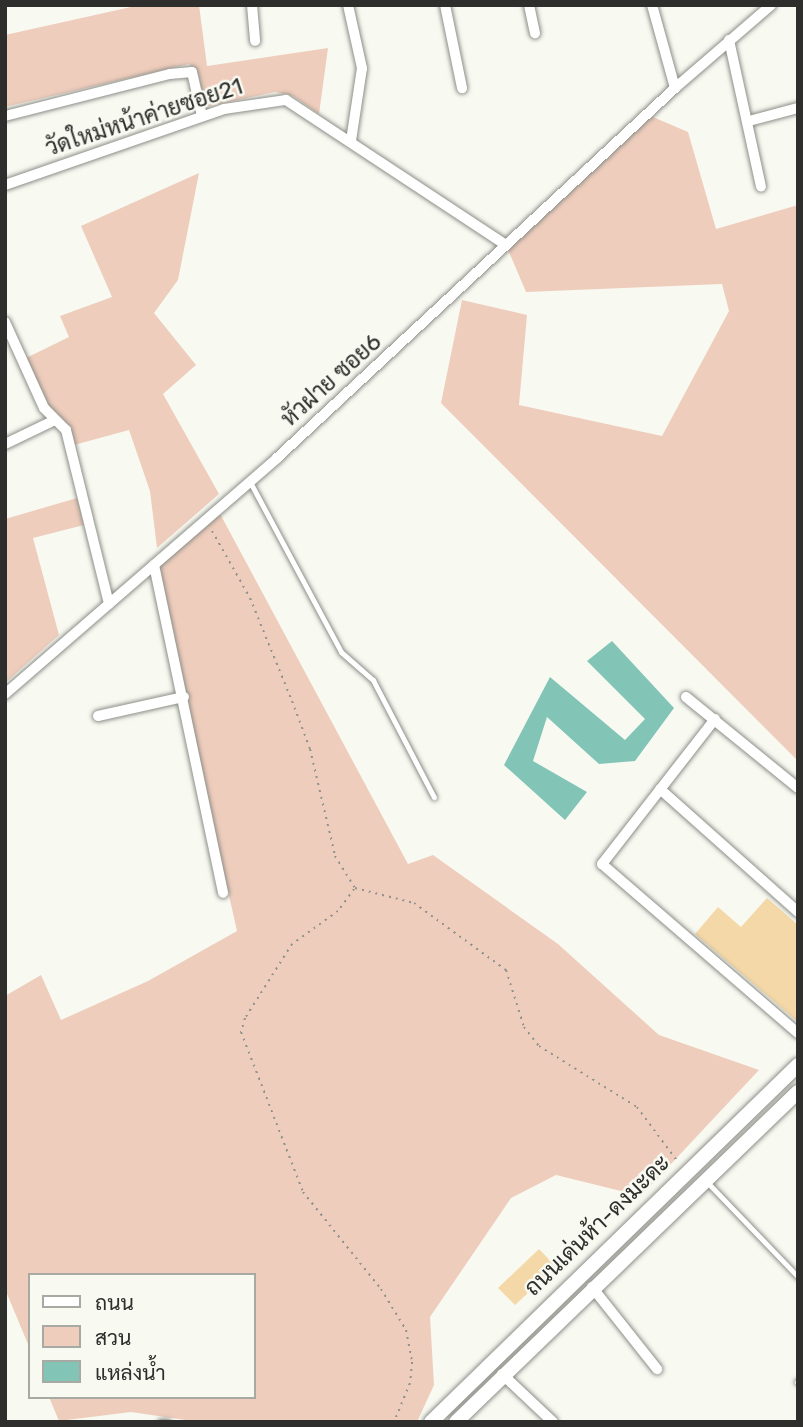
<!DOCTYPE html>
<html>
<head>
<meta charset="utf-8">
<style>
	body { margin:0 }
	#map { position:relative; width:803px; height:1427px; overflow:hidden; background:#f8faf2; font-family:Rubik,Sarabun,sans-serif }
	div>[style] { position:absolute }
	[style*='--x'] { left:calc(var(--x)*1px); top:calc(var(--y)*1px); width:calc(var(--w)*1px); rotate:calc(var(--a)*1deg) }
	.green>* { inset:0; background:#efcdbc }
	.water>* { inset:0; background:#82c5b7 }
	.building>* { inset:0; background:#f4d8a7 }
	.path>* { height:2px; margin-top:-1px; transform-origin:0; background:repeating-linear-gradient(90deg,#90928c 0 2px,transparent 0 7px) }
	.roads { filter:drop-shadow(0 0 2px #8d8e88) drop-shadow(0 0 2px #8d8e88) }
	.service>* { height:5px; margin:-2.5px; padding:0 2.5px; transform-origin:2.5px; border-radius:2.5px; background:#fff }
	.minor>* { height:10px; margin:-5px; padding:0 5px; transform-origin:5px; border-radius:5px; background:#fff }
	.secondary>* { height:14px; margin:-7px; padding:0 7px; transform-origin:7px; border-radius:7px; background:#fff }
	span { translate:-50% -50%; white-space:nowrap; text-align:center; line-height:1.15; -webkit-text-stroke:5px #f8faf2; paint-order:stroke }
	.street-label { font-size:23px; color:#2e2f2c }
	.frame { position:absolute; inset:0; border:7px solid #2e2f2c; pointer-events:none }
	.legend { position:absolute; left:28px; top:1273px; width:228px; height:126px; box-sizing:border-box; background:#f8faf2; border:2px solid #a7a9a3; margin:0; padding:9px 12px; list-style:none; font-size:21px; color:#2e2f2c }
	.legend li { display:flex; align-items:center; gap:14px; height:35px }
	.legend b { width:35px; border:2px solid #a7a9a3 }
</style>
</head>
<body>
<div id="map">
	<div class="green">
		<div style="clip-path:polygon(140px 5px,199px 5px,207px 66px,328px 48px,319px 114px,293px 96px,275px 92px,205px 107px,198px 73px,189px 64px,5px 107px,5px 35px)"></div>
		<div style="clip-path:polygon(646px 114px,688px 132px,716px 229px,798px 205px,798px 761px,441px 403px,462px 300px,527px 315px,519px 405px,662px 436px,729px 311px,722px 284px,526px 292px,506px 245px)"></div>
		<div style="clip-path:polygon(199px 173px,178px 280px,154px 313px,196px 365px,163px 394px,219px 494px,157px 548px,150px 491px,129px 430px,74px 445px,46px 404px,26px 358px,69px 337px,60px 316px,112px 297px,81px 226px)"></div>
		<div style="clip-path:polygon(77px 498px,84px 525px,33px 538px,59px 635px,5px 683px,5px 519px)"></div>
		<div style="clip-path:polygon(218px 510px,408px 864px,433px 855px,558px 944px,659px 1035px,759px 1070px,641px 1196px,556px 1175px,511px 1198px,430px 1317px,434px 1385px,417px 1422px,199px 1422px,131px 1412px,59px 1421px,49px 1397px,254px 1397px,254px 1275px,30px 1275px,30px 1349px,5px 1289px,5px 996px,41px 975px,61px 1020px,148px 981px,237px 931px,154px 565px)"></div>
	</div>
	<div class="water">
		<div style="clip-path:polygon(612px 641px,674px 708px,635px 761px,599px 764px,547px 717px,533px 761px,587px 792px,565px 820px,504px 765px,550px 677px,625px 740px,645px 719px,587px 661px)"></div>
	</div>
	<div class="building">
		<div style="clip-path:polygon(767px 898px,798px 925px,798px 1022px,695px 934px,718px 907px,741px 927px)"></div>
		<div style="clip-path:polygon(539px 1249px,556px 1267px,515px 1305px,498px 1288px)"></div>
	</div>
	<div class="path">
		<div style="--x:212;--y:531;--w:77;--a:60.4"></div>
		<div style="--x:250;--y:598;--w:111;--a:67.8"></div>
		<div style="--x:292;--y:701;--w:51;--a:69.4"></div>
		<div style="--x:310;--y:749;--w:110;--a:76.8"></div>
		<div style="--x:335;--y:856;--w:38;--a:58"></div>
		<div style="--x:355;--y:888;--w:61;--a:14.3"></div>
		<div style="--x:414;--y:903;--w:114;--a:36.1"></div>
		<div style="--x:506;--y:970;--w:60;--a:72.5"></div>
		<div style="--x:524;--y:1027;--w:24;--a:52"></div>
		<div style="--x:539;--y:1046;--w:115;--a:31.9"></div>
		<div style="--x:637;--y:1107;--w:69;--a:53.3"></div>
		<div style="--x:354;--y:889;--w:27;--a:126"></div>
		<div style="--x:338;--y:911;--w:57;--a:144.3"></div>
		<div style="--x:292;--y:944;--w:88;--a:122.4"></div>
		<div style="--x:245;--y:1018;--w:15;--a:106"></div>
		<div style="--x:241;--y:1032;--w:172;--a:68.8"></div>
		<div style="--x:303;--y:1192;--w:124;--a:51.2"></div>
		<div style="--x:381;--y:1289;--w:48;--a:58.6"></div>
		<div style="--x:406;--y:1330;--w:33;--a:79"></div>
		<div style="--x:412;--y:1362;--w:21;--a:95"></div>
		<div style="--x:410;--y:1383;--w:42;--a:112.3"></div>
	</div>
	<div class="roads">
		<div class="service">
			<div style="--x:250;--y:482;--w:193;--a:61.8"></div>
			<div style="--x:341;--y:652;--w:43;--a:41.2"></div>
			<div style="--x:373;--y:680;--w:132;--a:62.5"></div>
			<div style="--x:708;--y:1183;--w:130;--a:46.2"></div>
			<div style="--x:797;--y:1382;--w:1;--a:-45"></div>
			<div style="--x:160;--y:1422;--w:8;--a:0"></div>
		</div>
		<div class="minor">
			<div style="--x:252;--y:5;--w:36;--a:85"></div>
			<div style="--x:348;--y:5;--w:65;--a:77.5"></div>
			<div style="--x:362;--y:68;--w:74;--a:98.6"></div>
			<div style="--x:445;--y:5;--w:85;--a:78.4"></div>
			<div style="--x:529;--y:5;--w:29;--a:78"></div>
			<div style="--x:652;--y:5;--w:86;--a:74.5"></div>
			<div style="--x:729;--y:40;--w:150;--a:77.7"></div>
			<div style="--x:5;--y:116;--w:170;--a:-14.3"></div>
			<div style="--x:170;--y:74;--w:22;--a:-5"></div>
			<div style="--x:192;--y:72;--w:45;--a:77.2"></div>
			<div style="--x:749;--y:121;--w:51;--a:-14.9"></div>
			<div style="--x:5;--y:185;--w:232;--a:-19.1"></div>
			<div style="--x:224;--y:109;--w:63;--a:-8.3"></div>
			<div style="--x:286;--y:100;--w:263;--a:33.4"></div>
			<div style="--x:5;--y:322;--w:94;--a:65.6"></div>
			<div style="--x:44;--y:408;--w:31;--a:45"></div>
			<div style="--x:66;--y:430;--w:179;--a:76.1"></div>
			<div style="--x:5;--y:444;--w:55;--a:-25.6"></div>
			<div style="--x:154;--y:565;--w:335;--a:78.1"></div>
			<div style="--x:5;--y:694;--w:360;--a:-40.9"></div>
			<div style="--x:277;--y:458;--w:543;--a:-42.91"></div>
			<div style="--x:675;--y:88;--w:127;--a:-40.8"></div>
			<div style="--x:686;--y:697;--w:144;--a:39.1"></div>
			<div style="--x:98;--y:716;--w:88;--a:-12.5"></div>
			<div style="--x:715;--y:719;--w:184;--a:127.9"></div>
			<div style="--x:602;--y:864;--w:259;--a:40.8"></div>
			<div style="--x:660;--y:789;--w:185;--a:41.7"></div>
			<div style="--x:592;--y:1287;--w:105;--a:51.6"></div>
			<div style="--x:502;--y:1374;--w:70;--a:43.3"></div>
		</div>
		<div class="secondary">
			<div style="--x:431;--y:1422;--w:512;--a:-44.21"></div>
			<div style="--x:456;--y:1422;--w:475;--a:-44"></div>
		</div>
	</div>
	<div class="street-label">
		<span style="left:144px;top:117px;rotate:-18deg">วัดใหม่หน้าค่ายซอย21</span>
		<span style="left:331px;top:380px;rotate:-42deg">หัวฝาย ซอย6</span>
		<span style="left:597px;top:1225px;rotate:-44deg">ถนนเด่นห้า-ดงมะดะ</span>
	</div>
	<div class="frame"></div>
	<ul class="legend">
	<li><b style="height:9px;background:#fff"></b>ถนน</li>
	<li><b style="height:19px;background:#efcdbc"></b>สวน</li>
	<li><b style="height:19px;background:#82c5b7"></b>แหล่งน้ำ</li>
	</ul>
</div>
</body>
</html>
